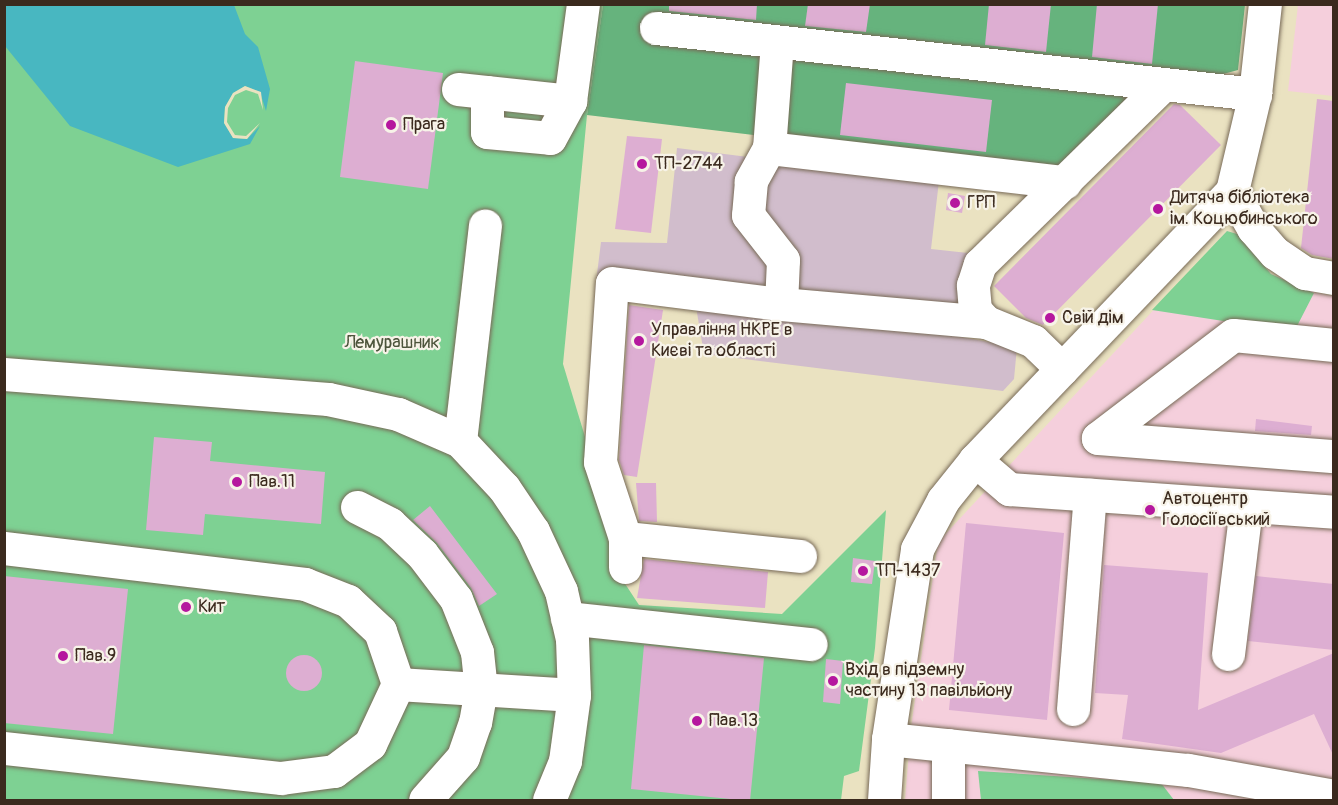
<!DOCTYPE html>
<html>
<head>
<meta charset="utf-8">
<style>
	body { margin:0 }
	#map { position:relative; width:1338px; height:805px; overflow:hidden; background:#eae2c1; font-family:Pangolin,sans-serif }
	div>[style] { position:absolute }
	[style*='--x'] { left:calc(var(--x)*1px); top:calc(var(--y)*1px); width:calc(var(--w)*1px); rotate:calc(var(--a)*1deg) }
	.built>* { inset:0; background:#f5cfdc }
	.industrial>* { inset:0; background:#d1bdcc }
	.green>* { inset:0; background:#7ed193 }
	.forest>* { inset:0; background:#66b37d }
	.water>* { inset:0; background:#48b7c1 }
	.pier>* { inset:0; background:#eae2c1 }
	.building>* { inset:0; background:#ddaed2 }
	.round { border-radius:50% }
	.roads { filter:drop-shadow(0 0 2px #786a57) drop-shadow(0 0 2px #786a57) }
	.minor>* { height:33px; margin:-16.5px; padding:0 16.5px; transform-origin:16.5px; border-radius:16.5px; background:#fff }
	.dots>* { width:16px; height:16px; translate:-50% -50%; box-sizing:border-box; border:3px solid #f7f3e8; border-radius:50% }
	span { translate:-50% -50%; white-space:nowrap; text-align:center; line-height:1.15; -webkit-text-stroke:4.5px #f7f3e8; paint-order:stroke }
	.poi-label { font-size:18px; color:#3b2a1e }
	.left { translate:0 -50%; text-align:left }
	.park-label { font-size:18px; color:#4c543b }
	.frame { position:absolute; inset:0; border:6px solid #3b2a1e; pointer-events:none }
</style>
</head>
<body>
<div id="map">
	<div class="built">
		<div style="clip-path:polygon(1298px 5px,1333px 5px,1333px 96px,1288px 91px)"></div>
		<div style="clip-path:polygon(1227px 231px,1237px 234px,1271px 274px,1314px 292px,1333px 296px,1333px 800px,905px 800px,911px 727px,938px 542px)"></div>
	</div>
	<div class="industrial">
		<div style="clip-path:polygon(677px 148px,939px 181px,931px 249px,968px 253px,961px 337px,1017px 347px,1014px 379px,1003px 391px,704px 354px,696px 307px,595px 290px,601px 242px,667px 243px)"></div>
	</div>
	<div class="green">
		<div style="clip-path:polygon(5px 5px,603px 5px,587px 115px,563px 364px,619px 549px,618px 573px,639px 605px,782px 614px,886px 510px,875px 648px,859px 771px,844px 776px,841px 800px,5px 800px)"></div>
		<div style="clip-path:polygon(1227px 231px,1237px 234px,1271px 274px,1314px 293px,1294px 332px,1152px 310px)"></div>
		<div style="clip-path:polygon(978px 771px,1161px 783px,1174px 800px,981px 800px)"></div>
	</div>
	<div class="forest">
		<div style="clip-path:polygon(603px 5px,1245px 5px,1238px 70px,1124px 101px,1053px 171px,587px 115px)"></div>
	</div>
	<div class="water">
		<div style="clip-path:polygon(4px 5px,234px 5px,245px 34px,258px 47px,270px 89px,266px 111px,260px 92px,245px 86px,233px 93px,225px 107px,224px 123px,233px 138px,247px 139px,260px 126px,250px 144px,178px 167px,70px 126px,5px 46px)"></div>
	</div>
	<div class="pier">
		<div style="clip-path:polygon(245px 86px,261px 92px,263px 110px,258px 94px,246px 90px,235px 95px,228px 108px,227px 122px,235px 135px,246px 136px,260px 123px,247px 139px,233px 138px,224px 123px,225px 107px,233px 93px)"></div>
	</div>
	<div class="building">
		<div style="clip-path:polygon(669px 4px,757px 4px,756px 20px,669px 11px)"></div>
		<div style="clip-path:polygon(808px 4px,870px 4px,866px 32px,805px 26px)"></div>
		<div style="clip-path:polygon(989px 4px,1051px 4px,1046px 52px,985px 45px)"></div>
		<div style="clip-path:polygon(1097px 4px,1158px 4px,1152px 64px,1092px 57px)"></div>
		<div style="clip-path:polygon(355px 61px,443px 73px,428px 189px,340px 177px)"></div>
		<div style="clip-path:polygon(846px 83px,992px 100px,986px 152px,840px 135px)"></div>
		<div style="clip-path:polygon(1317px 99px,1334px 101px,1334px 259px,1312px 255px,1301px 248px)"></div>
		<div style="clip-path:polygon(1174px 104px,1180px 105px,1221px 145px,1043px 325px,1026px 318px,994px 286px)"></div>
		<div style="clip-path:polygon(627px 136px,662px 139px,651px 233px,615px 229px)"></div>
		<div style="clip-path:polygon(948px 193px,965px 196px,962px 213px,946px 210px)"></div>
		<div style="clip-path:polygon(629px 305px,663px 310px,637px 477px,624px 475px,619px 460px)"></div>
		<div style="clip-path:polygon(1256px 419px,1312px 426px,1311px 435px,1255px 431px)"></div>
		<div style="clip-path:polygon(154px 437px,212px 442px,210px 461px,325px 472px,321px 524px,205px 514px,203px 535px,146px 530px)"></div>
		<div style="clip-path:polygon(636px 483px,656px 483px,657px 522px,639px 521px)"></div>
		<div style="clip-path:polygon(430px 506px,497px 594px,479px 606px,471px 588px,437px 543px,413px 520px)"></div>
		<div style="clip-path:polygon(966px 523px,1064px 533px,1047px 720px,949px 710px)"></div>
		<div style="clip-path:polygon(853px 558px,875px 561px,872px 584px,851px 582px)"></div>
		<div style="clip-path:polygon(644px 559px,768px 572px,765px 608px,637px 598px)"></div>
		<div style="clip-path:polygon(1104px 565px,1208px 573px,1198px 710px,1334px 653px,1334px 757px,1314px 714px,1221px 753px,1122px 739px,1128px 695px,1095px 693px)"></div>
		<div style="clip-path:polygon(4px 576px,128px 589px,113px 734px,4px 723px)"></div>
		<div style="clip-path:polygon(1256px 576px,1334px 584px,1334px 650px,1248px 641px)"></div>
		<div style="clip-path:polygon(644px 645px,764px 658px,750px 801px,631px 789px)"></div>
		<div class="round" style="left:286px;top:655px;width:36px;height:36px"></div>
		<div style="clip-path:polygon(826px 659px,843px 661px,840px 704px,823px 702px)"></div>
	</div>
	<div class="roads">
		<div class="minor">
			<div style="--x:656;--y:28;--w:603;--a:6.29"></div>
			<div style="--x:777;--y:42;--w:106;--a:94.3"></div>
			<div style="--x:769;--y:148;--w:38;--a:119"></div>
			<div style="--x:751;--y:181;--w:34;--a:95"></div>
			<div style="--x:748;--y:215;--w:57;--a:52.1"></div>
			<div style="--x:783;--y:260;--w:44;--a:92.6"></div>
			<div style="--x:458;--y:89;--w:113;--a:6.1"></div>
			<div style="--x:487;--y:92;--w:40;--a:90"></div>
			<div style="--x:487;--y:132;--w:63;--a:5.4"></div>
			<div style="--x:550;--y:138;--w:42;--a:-61.6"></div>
			<div style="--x:570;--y:101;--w:98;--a:-82.4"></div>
			<div style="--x:769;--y:148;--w:298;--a:6.6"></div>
			<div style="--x:1232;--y:191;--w:43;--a:60.4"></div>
			<div style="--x:1253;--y:228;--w:33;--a:49"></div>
			<div style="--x:1275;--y:253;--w:36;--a:34"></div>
			<div style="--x:1305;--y:273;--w:29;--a:10"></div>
			<div style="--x:1334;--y:345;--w:101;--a:-174.3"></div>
			<div style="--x:1233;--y:335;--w:170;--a:142.7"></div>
			<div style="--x:1098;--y:438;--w:237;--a:4.4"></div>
			<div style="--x:1062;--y:369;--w:40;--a:-136"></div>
			<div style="--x:1033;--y:341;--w:51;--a:-158"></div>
			<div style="--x:986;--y:322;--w:16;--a:-133"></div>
			<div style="--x:975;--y:310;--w:25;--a:-95"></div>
			<div style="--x:973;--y:285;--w:22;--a:-72"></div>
			<div style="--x:980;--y:264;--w:255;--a:-44.4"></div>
			<div style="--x:4;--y:374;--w:325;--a:4.4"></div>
			<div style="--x:328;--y:399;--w:72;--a:12.1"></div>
			<div style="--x:398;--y:414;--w:68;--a:23.5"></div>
			<div style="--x:460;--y:441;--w:64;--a:46.9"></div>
			<div style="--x:504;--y:488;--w:52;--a:56"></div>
			<div style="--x:533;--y:531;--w:66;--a:65"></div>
			<div style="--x:561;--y:591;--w:49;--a:77.1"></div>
			<div style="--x:572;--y:639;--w:56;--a:88"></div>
			<div style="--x:574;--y:695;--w:67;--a:97.8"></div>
			<div style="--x:565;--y:761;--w:42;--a:112.3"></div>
			<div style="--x:460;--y:441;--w:217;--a:-83.4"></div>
			<div style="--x:975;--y:460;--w:45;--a:40.5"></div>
			<div style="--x:1009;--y:489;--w:326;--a:4"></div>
			<div style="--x:357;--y:507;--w:37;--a:27"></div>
			<div style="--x:390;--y:524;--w:44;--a:43.2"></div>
			<div style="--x:422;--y:554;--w:56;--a:52.9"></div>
			<div style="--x:456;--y:599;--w:57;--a:68.4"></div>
			<div style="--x:477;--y:652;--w:37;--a:84"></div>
			<div style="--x:481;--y:689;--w:34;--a:100"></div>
			<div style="--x:475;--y:722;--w:37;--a:109"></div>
			<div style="--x:463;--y:757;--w:57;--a:131.5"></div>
			<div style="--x:4;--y:548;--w:303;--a:6.8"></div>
			<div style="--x:305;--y:584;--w:46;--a:21.6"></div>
			<div style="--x:348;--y:601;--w:44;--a:43.2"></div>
			<div style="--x:380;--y:631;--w:56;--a:71.2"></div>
			<div style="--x:398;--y:684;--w:66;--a:115"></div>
			<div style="--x:370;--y:744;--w:45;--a:143.1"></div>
			<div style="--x:334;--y:771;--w:53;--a:172.5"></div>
			<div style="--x:281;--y:778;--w:279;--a:-173.8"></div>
			<div style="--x:800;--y:556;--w:176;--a:-174.1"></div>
			<div style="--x:625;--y:538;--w:80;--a:-108.2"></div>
			<div style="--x:600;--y:462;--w:179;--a:-86.2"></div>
			<div style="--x:612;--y:283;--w:170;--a:7.1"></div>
			<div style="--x:781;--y:304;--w:206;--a:5"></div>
			<div style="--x:625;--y:567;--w:29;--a:-90"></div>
			<div style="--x:567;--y:618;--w:245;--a:6.1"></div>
			<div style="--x:1228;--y:654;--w:148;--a:-83"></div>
			<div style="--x:398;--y:684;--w:176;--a:3.6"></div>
			<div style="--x:1073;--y:709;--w:215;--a:-85.5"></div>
			<div style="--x:888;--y:739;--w:302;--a:5.9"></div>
			<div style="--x:1188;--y:770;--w:148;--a:10.1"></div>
			<div style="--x:948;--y:745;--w:55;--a:90"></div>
			<div style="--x:884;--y:800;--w:61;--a:-86.2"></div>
			<div style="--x:888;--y:739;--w:192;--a:-81.3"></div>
			<div style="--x:917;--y:549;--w:55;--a:-62"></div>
			<div style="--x:943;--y:500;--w:51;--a:-51.3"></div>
			<div style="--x:975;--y:460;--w:372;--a:-46.3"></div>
			<div style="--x:1232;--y:191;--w:100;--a:-76.7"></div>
			<div style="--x:1255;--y:94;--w:91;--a:-83.7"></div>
		</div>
	</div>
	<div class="dots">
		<div style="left:391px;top:125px;background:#b5179e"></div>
		<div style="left:642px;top:164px;background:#b5179e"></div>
		<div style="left:955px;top:203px;background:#b5179e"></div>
		<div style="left:1158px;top:209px;background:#b5179e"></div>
		<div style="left:1050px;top:318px;background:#b5179e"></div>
		<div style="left:639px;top:341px;background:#b5179e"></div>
		<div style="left:237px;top:482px;background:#b5179e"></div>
		<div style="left:1150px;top:510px;background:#b5179e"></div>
		<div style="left:863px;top:571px;background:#b5179e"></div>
		<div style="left:186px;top:607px;background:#b5179e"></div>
		<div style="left:63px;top:656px;background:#b5179e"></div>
		<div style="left:833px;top:681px;background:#b5179e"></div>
		<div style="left:697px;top:721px;background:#b5179e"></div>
	</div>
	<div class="poi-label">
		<span class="left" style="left:403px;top:125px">Прага</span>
		<span class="left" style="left:654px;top:164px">ТП-2744</span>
		<span class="left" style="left:1170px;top:209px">Дитяча бібліотека<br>ім. Коцюбинського</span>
		<span class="left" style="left:967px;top:203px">ГРП</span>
		<span class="left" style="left:1062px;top:318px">Свій дім</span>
		<span class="left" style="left:651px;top:341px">Управління НКРЕ в<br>Києві та області</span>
		<span class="left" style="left:249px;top:482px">Пав.11</span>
		<span class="left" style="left:1162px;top:510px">Автоцентр<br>Голосіївський</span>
		<span class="left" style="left:875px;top:571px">ТП-1437</span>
		<span class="left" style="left:198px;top:607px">Кит</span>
		<span class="left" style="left:75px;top:656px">Пав.9</span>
		<span class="left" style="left:845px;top:681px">Вхід в підземну<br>частину 13 павільйону</span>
		<span class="left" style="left:709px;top:721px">Пав.13</span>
	</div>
	<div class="park-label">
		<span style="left:392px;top:343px">Лемурашник</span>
	</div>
	<div class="frame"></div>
</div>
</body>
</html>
